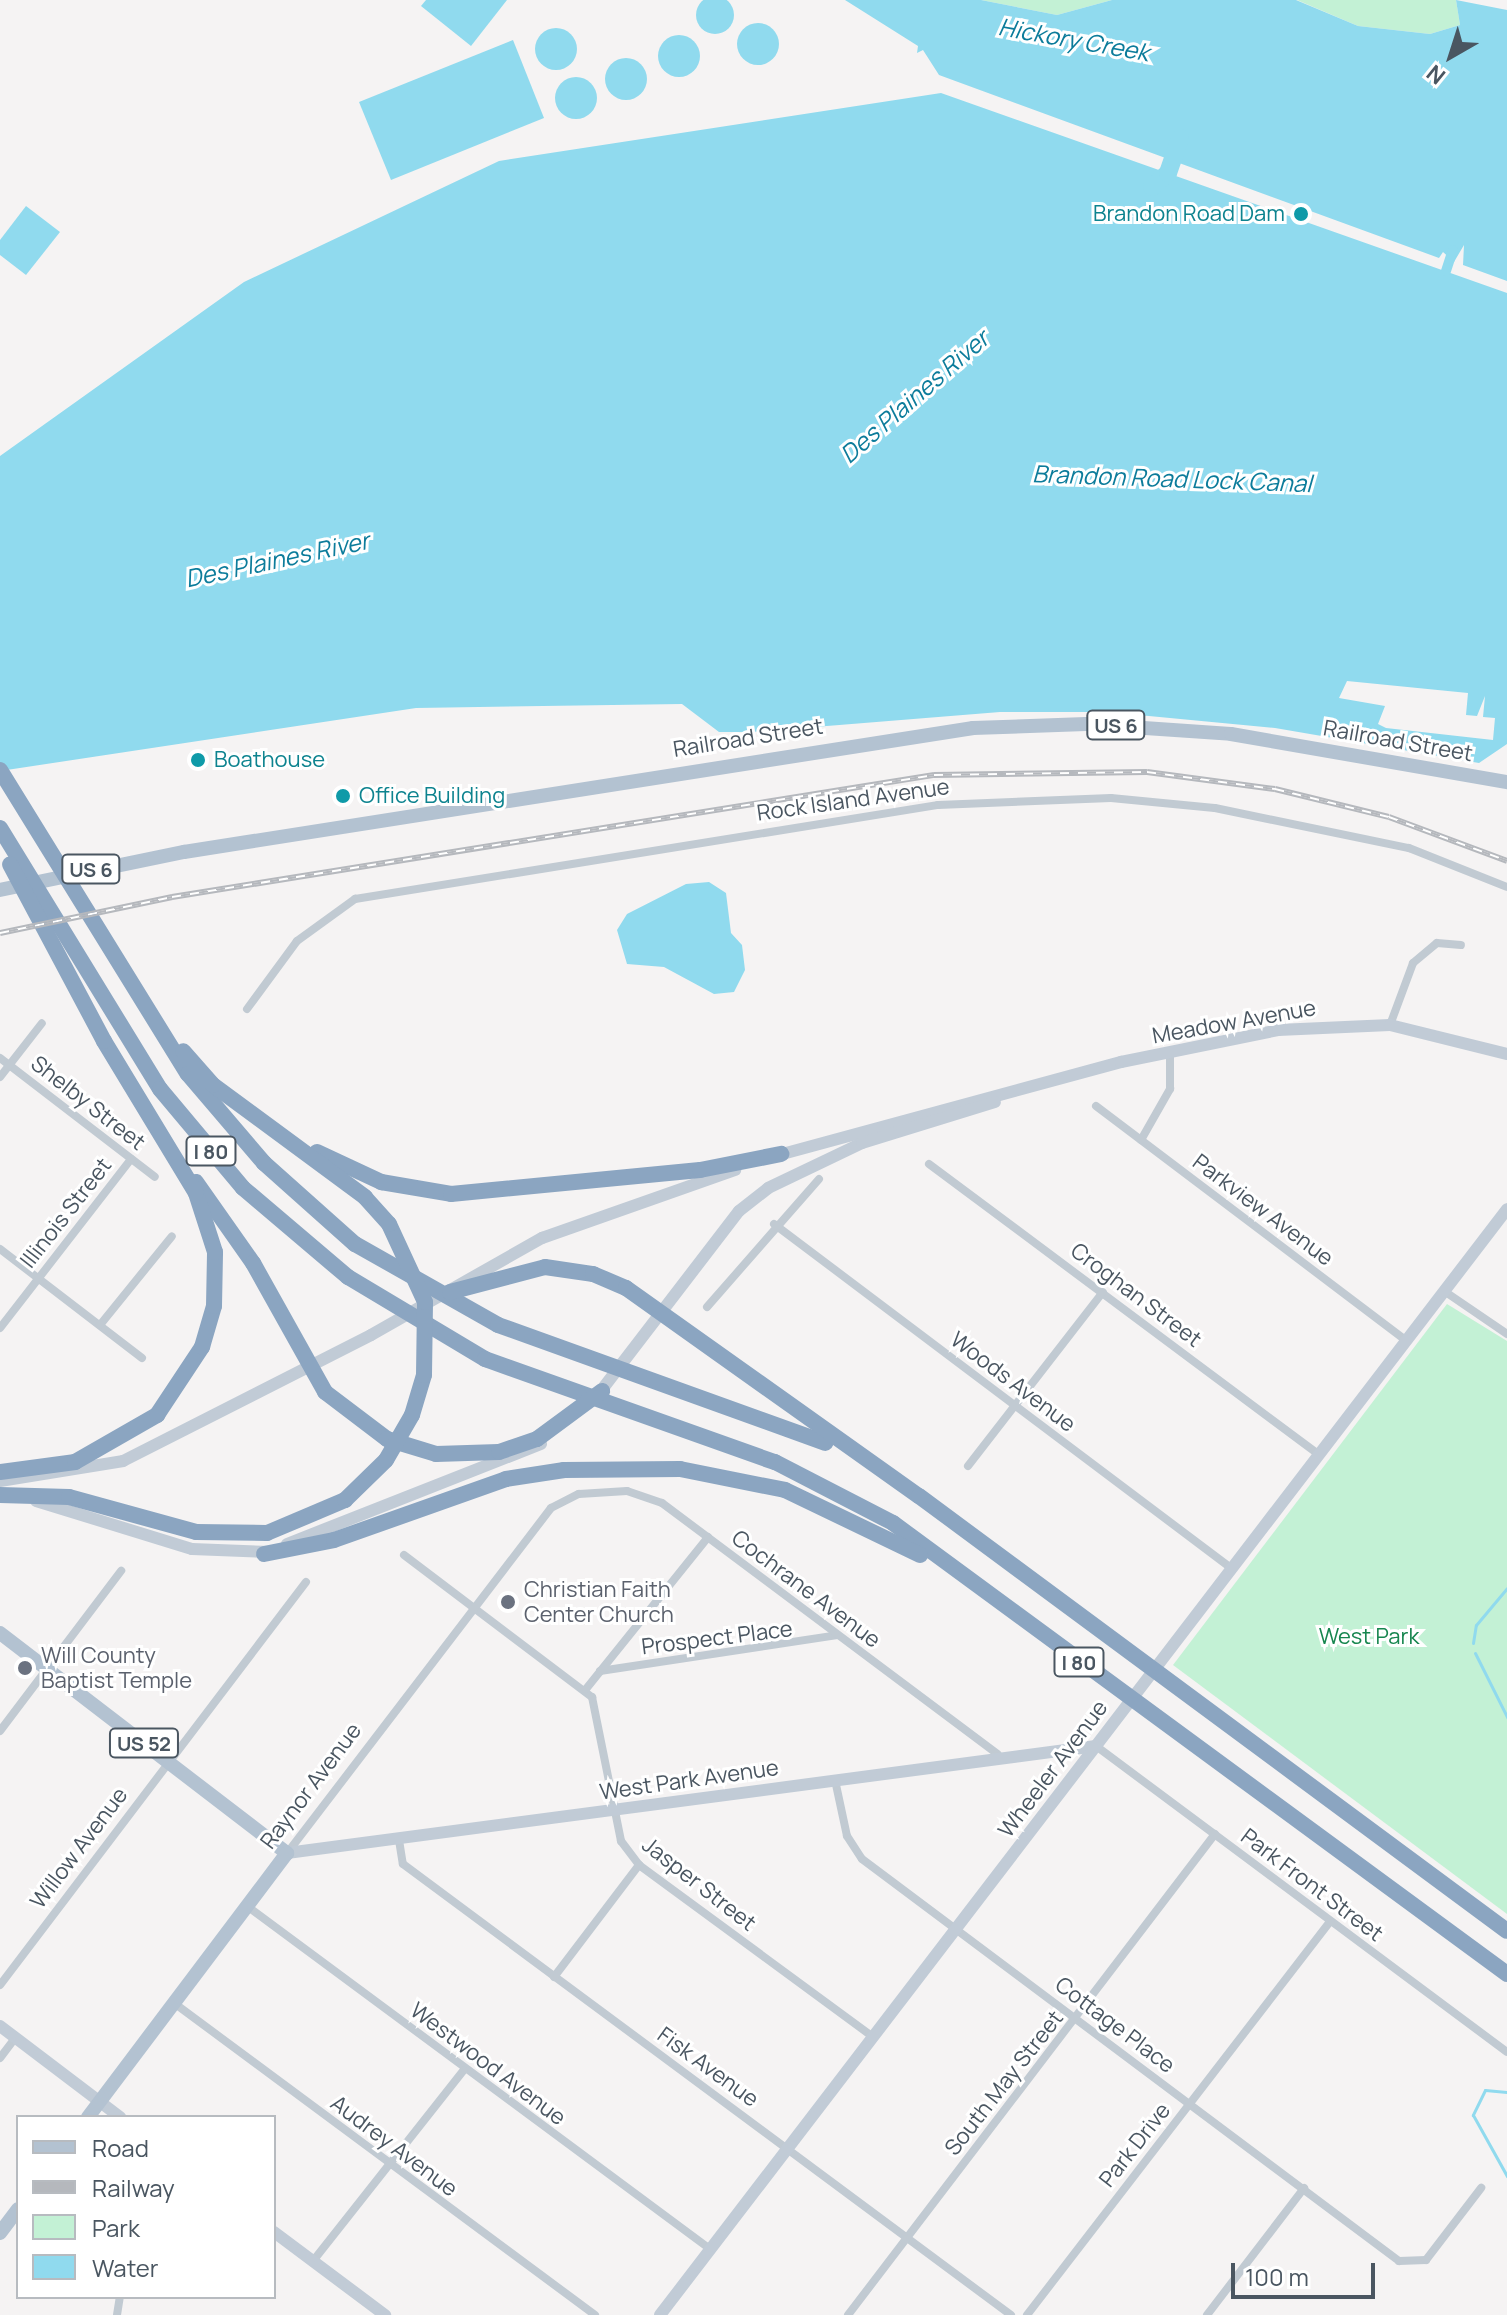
<!DOCTYPE html>
<html>
<head>
<meta charset="utf-8">
<style>
	body { margin:0 }
	#map { position:relative; width:1507px; height:2315px; overflow:hidden; background:#f5f3f3; font-family:Manrope,sans-serif }
	div>[style] { position:absolute }
	[style*='--x'] { left:calc(var(--x)*1px); top:calc(var(--y)*1px); width:calc(var(--w)*1px); rotate:calc(var(--a)*1deg) }
	.green>* { inset:0; background:#c3f1d5 }
	.water>* { inset:0; background:#90daee }
	.round { border-radius:50% }
	.pier>* { inset:0; background:#f5f3f3 }
	.stream>* { height:3px; margin:-1.5px; padding:0 1.5px; transform-origin:1.5px; border-radius:1.5px; background:#90daee }
	.canal>* { height:10px; margin:-5px; padding:0 5px; transform-origin:5px; border-radius:5px; background:#90daee }
	.river>* { height:18px; margin:-9px; padding:0 9px; transform-origin:9px; border-radius:9px; background:#90daee }
	.street>* { height:8px; margin:-4px; padding:0 4px; transform-origin:4px; border-radius:4px; background:#c1cad2 }
	.secondary>* { height:12px; margin:-6px; padding:0 6px; transform-origin:6px; border-radius:6px; background:#c1cbd6 }
	.primary>* { height:14px; margin:-7px; padding:0 7px; transform-origin:7px; border-radius:7px; background:#b3c2d1 }
	.highway>* { height:16px; margin:-8px; padding:0 8px; transform-origin:8px; border-radius:8px; background:#8ba5c1 }
	.rail>* { height:6px; margin-top:-3px; transform-origin:0; background:repeating-linear-gradient(90deg,#fff 0 9px,#b5b8bd 0 18px); box-sizing:border-box; border-block:2px solid #b5b8bd }
	.dots>* { width:22px; height:22px; translate:-50% -50%; box-sizing:border-box; border:4px solid #fff; border-radius:50% }
	span { translate:-50% -50%; white-space:nowrap; text-align:center; line-height:1.15; -webkit-text-stroke:6px #fff; paint-order:stroke }
	.shield-label span { padding:2px 6px; background:#fff; border:2px solid; border-radius:6px; -webkit-text-stroke-width:0 }
	.shield-label { font-size:20px; color:#4a5661; font-weight:700 }
	.culture-label { font-size:22px; color:#0d838f }
	.right { translate:-100% -50%; text-align:right }
	.left { translate:0 -50%; text-align:left }
	.street-label { font-size:22px; color:#4a5661 }
	.worship-label { font-size:22px; color:#5b616d }
	.park-label { font-size:22px; color:#17864f }
	.water-label { font-size:24px; color:#0c7c9b; font-style:italic }
	.legend { position:absolute; left:16px; top:2115px; width:260px; height:184px; box-sizing:border-box; background:#fff; border:2px solid #b7bbc0; margin:0; padding:10px 14px; list-style:none; font-size:24px; color:#4a5661 }
	.legend li { display:flex; align-items:center; gap:16px; height:40px }
	.legend b { width:40px; border:2px solid #b7bbc0 }
	.north { position:absolute; left:1411px; top:16px; width:80px; height:80px; -webkit-text-stroke:6px #fff; paint-order:stroke; rotate:219deg; font-size:22px; font-weight:700; line-height:32px; text-align:center; color:#4a5661 }
	.north::after { content:''; display:block; margin:auto; width:28px; height:36px; background:#4a5661; clip-path:polygon(50% 0,100% 100%,50% 72%,0 100%) }
	.scale { position:absolute; left:1231px; top:2263px; width:144px; height:36px; box-sizing:border-box; border:4px solid #4a5661; border-top:0; padding-left:10px; font-size:24px; line-height:28px; white-space:nowrap; color:#4a5661; -webkit-text-stroke:6px #fff; paint-order:stroke }
</style>
</head>
<body>
<div id="map">
	<div class="green">
		<div style="clip-path:polygon(981px 0,1112px 0,1057px 15px)"></div>
		<div style="clip-path:polygon(1297px 0,1456px 0,1460px 25px,1430px 34px,1358px 26px)"></div>
		<div style="clip-path:polygon(1447px 1304px,1507px 1341px,1507px 1914px,1173px 1665px)"></div>
	</div>
	<div class="water">
		<div class="round" style="left:696px;top:-4px;width:38px;height:38px"></div>
		<div style="clip-path:polygon(426px 0,507px 0,471px 46px,421px 6px)"></div>
		<div style="clip-path:polygon(845px 0,981px 0,1057px 15px,1112px 0,1296px 0,1358px 26px,1430px 34px,1460px 25px,1456px 0,1507px 10px,1507px 281px,1463px 265px,1464px 245px,1454px 262px,1443px 252px,1439px 258px,939px 75px,923px 50px,917px 53px,918px 46px)"></div>
		<div class="round" style="left:737px;top:23px;width:42px;height:42px"></div>
		<div class="round" style="left:535px;top:28px;width:42px;height:42px"></div>
		<div class="round" style="left:658px;top:35px;width:42px;height:42px"></div>
		<div style="clip-path:polygon(513px 40px,544px 118px,391px 180px,359px 102px)"></div>
		<div class="round" style="left:605px;top:58px;width:42px;height:42px"></div>
		<div class="round" style="left:555px;top:77px;width:42px;height:42px"></div>
		<div style="clip-path:polygon(941px 93px,1507px 293px,1507px 744px,1479px 763px,1275px 728px,1107px 712px,1000px 712px,752px 732px,719px 732px,682px 704px,416px 708px,0 771px,0 456px,244px 282px,499px 161px)"></div>
		<div style="clip-path:polygon(26px 206px,60px 232px,26px 275px,0 255px,0 240px)"></div>
		<div style="clip-path:polygon(709px 882px,726px 893px,731px 933px,742px 945px,745px 970px,734px 992px,714px 994px,664px 967px,627px 964px,617px 930px,627px 914px,686px 884px)"></div>
	</div>
	<div class="pier">
		<div style="clip-path:polygon(1347px 681px,1468px 693px,1466px 715px,1477px 716px,1485px 696px,1483px 717px,1495px 718px,1493px 740px,1386px 728px,1378px 724px,1385px 706px,1339px 698px)"></div>
	</div>
	<div class="stream">
		<div style="--x:1473;--y:1643;--w:18;--a:-81"></div>
		<div style="--x:1476;--y:1625;--w:48;--a:-50"></div>
		<div style="--x:1475;--y:1653;--w:72;--a:63.4"></div>
		<div style="--x:1507;--y:2092;--w:22;--a:-175"></div>
		<div style="--x:1485;--y:2090;--w:28;--a:116"></div>
		<div style="--x:1473;--y:2115;--w:70;--a:60.9"></div>
	</div>
	<div class="canal">
		<div style="--x:1446;--y:271;--w:22;--a:-72"></div>
	</div>
	<div class="river">
		<div style="--x:1152;--y:187;--w:21;--a:-41"></div>
		<div style="--x:1168;--y:173;--w:37;--a:-71"></div>
	</div>
	<div class="street">
		<div style="--x:247;--y:1009;--w:84;--a:-53.7"></div>
		<div style="--x:297;--y:941;--w:72;--a:-35.9"></div>
		<div style="--x:355;--y:899;--w:591;--a:-9.16"></div>
		<div style="--x:938;--y:805;--w:173;--a:-2.3"></div>
		<div style="--x:1111;--y:798;--w:104;--a:5.5"></div>
		<div style="--x:1215;--y:808;--w:198;--a:11.7"></div>
		<div style="--x:1409;--y:848;--w:105;--a:21.7"></div>
		<div style="--x:1390;--y:1025;--w:66;--a:-69.6"></div>
		<div style="--x:1413;--y:963;--w:31;--a:-40"></div>
		<div style="--x:1437;--y:943;--w:24;--a:5"></div>
		<div style="--x:0;--y:1058;--w:195;--a:37.5"></div>
		<div style="--x:0;--y:1077;--w:68;--a:-52.1"></div>
		<div style="--x:1096;--y:1106;--w:390;--a:37.1"></div>
		<div style="--x:1141;--y:1140;--w:59;--a:-60.4"></div>
		<div style="--x:1170;--y:1089;--w:35;--a:-90"></div>
		<div style="--x:929;--y:1164;--w:487;--a:36.7"></div>
		<div style="--x:774;--y:1224;--w:572;--a:36.97"></div>
		<div style="--x:0;--y:1249;--w:179;--a:37.5"></div>
		<div style="--x:1447;--y:1293;--w:73;--a:34.3"></div>
		<div style="--x:707;--y:1307;--w:170;--a:-48.8"></div>
		<div style="--x:100;--y:1325;--w:114;--a:-51"></div>
		<div style="--x:0;--y:1328;--w:214;--a:-52.2"></div>
		<div style="--x:968;--y:1466;--w:220;--a:-52.2"></div>
		<div style="--x:404;--y:1555;--w:236;--a:37.1"></div>
		<div style="--x:592;--y:1697;--w:147;--a:78.6"></div>
		<div style="--x:621;--y:1841;--w:30;--a:53"></div>
		<div style="--x:639;--y:1865;--w:290;--a:36.3"></div>
		<div style="--x:600;--y:1671;--w:240;--a:-8.6"></div>
		<div style="--x:586;--y:1689;--w:195;--a:-51.2"></div>
		<div style="--x:0;--y:1731;--w:201;--a:-52.9"></div>
		<div style="--x:1096;--y:1746;--w:512;--a:36.67"></div>
		<div style="--x:835;--y:1780;--w:57;--a:77.9"></div>
		<div style="--x:847;--y:1836;--w:27;--a:57"></div>
		<div style="--x:862;--y:1859;--w:671;--a:36.82"></div>
		<div style="--x:1399;--y:2261;--w:27;--a:-2"></div>
		<div style="--x:1426;--y:2260;--w:91;--a:-52.6"></div>
		<div style="--x:399;--y:1840;--w:24;--a:81"></div>
		<div style="--x:403;--y:1864;--w:757;--a:36.57"></div>
		<div style="--x:288;--y:1852;--w:433;--a:-52.6"></div>
		<div style="--x:551;--y:1508;--w:31;--a:-27"></div>
		<div style="--x:579;--y:1494;--w:48;--a:-3.6"></div>
		<div style="--x:627;--y:1491;--w:37;--a:19"></div>
		<div style="--x:662;--y:1503;--w:419;--a:36.8"></div>
		<div style="--x:247;--y:1906;--w:576;--a:36.53"></div>
		<div style="--x:554;--y:1977;--w:141;--a:-52.8"></div>
		<div style="--x:0;--y:1985;--w:506;--a:-52.79"></div>
		<div style="--x:174;--y:2003;--w:524;--a:36.54"></div>
		<div style="--x:0;--y:2058;--w:25;--a:-53"></div>
		<div style="--x:313;--y:2261;--w:243;--a:-51.7"></div>
		<div style="--x:117;--y:2315;--w:18;--a:-81"></div>
		<div style="--x:848;--y:2315;--w:605;--a:-52.66"></div>
		<div style="--x:1027;--y:2315;--w:497;--a:-52.4"></div>
		<div style="--x:1207;--y:2315;--w:160;--a:-52.6"></div>
	</div>
	<div class="secondary">
		<div style="--x:775;--y:1156;--w:359;--a:-15.2"></div>
		<div style="--x:1121;--y:1062;--w:160;--a:-11.5"></div>
		<div style="--x:1278;--y:1030;--w:112;--a:-2.6"></div>
		<div style="--x:1390;--y:1025;--w:121;--a:13.9"></div>
		<div style="--x:597;--y:1396;--w:233;--a:-52.5"></div>
		<div style="--x:739;--y:1211;--w:37;--a:-38"></div>
		<div style="--x:768;--y:1188;--w:104;--a:-25.6"></div>
		<div style="--x:862;--y:1143;--w:139;--a:-17.1"></div>
		<div style="--x:0;--y:1481;--w:125;--a:-9.2"></div>
		<div style="--x:123;--y:1461;--w:278;--a:-26.9"></div>
		<div style="--x:371;--y:1335;--w:197;--a:-29.6"></div>
		<div style="--x:542;--y:1238;--w:205;--a:-19.4"></div>
		<div style="--x:36;--y:1501;--w:163;--a:17.1"></div>
		<div style="--x:192;--y:1549;--w:78;--a:2.2"></div>
		<div style="--x:287;--y:1544;--w:273;--a:-21.5"></div>
		<div style="--x:287;--y:1853;--w:816;--a:-7.53"></div>
		<div style="--x:0;--y:2026;--w:151;--a:37.2"></div>
		<div style="--x:274;--y:2232;--w:139;--a:36.8"></div>
		<div style="--x:660;--y:2315;--w:1393;--a:-52.55"></div>
	</div>
	<div class="primary">
		<div style="--x:0;--y:890;--w:188;--a:-11.7"></div>
		<div style="--x:184;--y:852;--w:799;--a:-8.93"></div>
		<div style="--x:973;--y:728;--w:113;--a:-2"></div>
		<div style="--x:1086;--y:724;--w:145;--a:3.9"></div>
		<div style="--x:1231;--y:734;--w:280;--a:9.9"></div>
		<div style="--x:0;--y:1633;--w:362;--a:37.5"></div>
		<div style="--x:287;--y:1853;--w:331;--a:127"></div>
		<div style="--x:0;--y:2233;--w:30;--a:-53"></div>
	</div>
	<div class="highway">
		<div style="--x:0;--y:770;--w:357;--a:58.3"></div>
		<div style="--x:188;--y:1074;--w:117;--a:49.5"></div>
		<div style="--x:264;--y:1163;--w:122;--a:41.7"></div>
		<div style="--x:355;--y:1244;--w:164;--a:29.5"></div>
		<div style="--x:498;--y:1325;--w:348;--a:19.8"></div>
		<div style="--x:0;--y:828;--w:306;--a:58.5"></div>
		<div style="--x:160;--y:1089;--w:129;--a:50"></div>
		<div style="--x:243;--y:1188;--w:138;--a:40.3"></div>
		<div style="--x:348;--y:1277;--w:160;--a:30.9"></div>
		<div style="--x:485;--y:1359;--w:308;--a:19.6"></div>
		<div style="--x:775;--y:1462;--w:133;--a:27.3"></div>
		<div style="--x:893;--y:1523;--w:762;--a:36.3"></div>
		<div style="--x:317;--y:1152;--w:71;--a:25.1"></div>
		<div style="--x:381;--y:1182;--w:71;--a:9.7"></div>
		<div style="--x:451;--y:1194;--w:250;--a:-5.5"></div>
		<div style="--x:700;--y:1170;--w:83;--a:-11.2"></div>
		<div style="--x:196;--y:1182;--w:99;--a:54.9"></div>
		<div style="--x:253;--y:1263;--w:148;--a:60.8"></div>
		<div style="--x:325;--y:1392;--w:78;--a:37.2"></div>
		<div style="--x:387;--y:1439;--w:51;--a:17"></div>
		<div style="--x:436;--y:1454;--w:63;--a:-1.8"></div>
		<div style="--x:499;--y:1452;--w:40;--a:-18.9"></div>
		<div style="--x:537;--y:1439;--w:81;--a:-36.4"></div>
		<div style="--x:450;--y:1292;--w:98;--a:-14.7"></div>
		<div style="--x:545;--y:1267;--w:49;--a:8.3"></div>
		<div style="--x:593;--y:1274;--w:36;--a:23"></div>
		<div style="--x:626;--y:1288;--w:359;--a:35.4"></div>
		<div style="--x:919;--y:1496;--w:731;--a:36.49"></div>
		<div style="--x:0;--y:1472;--w:76;--a:-7.6"></div>
		<div style="--x:75;--y:1462;--w:95;--a:-29.8"></div>
		<div style="--x:157;--y:1415;--w:82;--a:-56.5"></div>
		<div style="--x:202;--y:1347;--w:43;--a:-73.7"></div>
		<div style="--x:214;--y:1306;--w:54;--a:-88.9"></div>
		<div style="--x:215;--y:1252;--w:62;--a:-107.9"></div>
		<div style="--x:196;--y:1193;--w:178;--a:-121.2"></div>
		<div style="--x:104;--y:1041;--w:200;--a:-118"></div>
		<div style="--x:0;--y:1495;--w:69;--a:1.7"></div>
		<div style="--x:69;--y:1497;--w:132;--a:15.4"></div>
		<div style="--x:196;--y:1532;--w:71;--a:0.8"></div>
		<div style="--x:267;--y:1533;--w:85;--a:-22.9"></div>
		<div style="--x:345;--y:1500;--w:57;--a:-44.3"></div>
		<div style="--x:386;--y:1460;--w:52;--a:-60"></div>
		<div style="--x:412;--y:1415;--w:42;--a:-73.3"></div>
		<div style="--x:424;--y:1375;--w:73;--a:-89.2"></div>
		<div style="--x:425;--y:1302;--w:86;--a:-114.8"></div>
		<div style="--x:389;--y:1224;--w:36;--a:-132"></div>
		<div style="--x:365;--y:1197;--w:189;--a:-143.6"></div>
		<div style="--x:213;--y:1085;--w:45;--a:-131.4"></div>
		<div style="--x:264;--y:1554;--w:71;--a:-11.3"></div>
		<div style="--x:334;--y:1540;--w:182;--a:-19.5"></div>
		<div style="--x:506;--y:1479;--w:59;--a:-8.8"></div>
		<div style="--x:564;--y:1470;--w:116;--a:-0.5"></div>
		<div style="--x:680;--y:1469;--w:107;--a:11.3"></div>
		<div style="--x:785;--y:1490;--w:150;--a:25.7"></div>
	</div>
	<div class="rail">
		<div style="--x:0;--y:933;--w:176;--a:-11.8"></div>
		<div style="--x:172;--y:897;--w:772;--a:-9.1"></div>
		<div style="--x:934;--y:775;--w:213;--a:-0.8"></div>
		<div style="--x:1147;--y:772;--w:129;--a:7.6"></div>
		<div style="--x:1275;--y:789;--w:117;--a:13.8"></div>
		<div style="--x:1389;--y:817;--w:126;--a:20.4"></div>
	</div>
	<div class="dots">
		<div style="left:1301px;top:214px;background:#0f9aa8"></div>
		<div style="left:198px;top:760px;background:#0f9aa8"></div>
		<div style="left:343px;top:796px;background:#0f9aa8"></div>
		<div style="left:508px;top:1602px;background:#6b7280"></div>
		<div style="left:25px;top:1668px;background:#6b7280"></div>
	</div>
	<div class="shield-label">
		<span style="left:1116px;top:725px">US 6</span>
		<span style="left:91px;top:869px">US 6</span>
		<span style="left:211px;top:1151px">I 80</span>
		<span style="left:1079px;top:1662px">I 80</span>
		<span style="left:144px;top:1743px">US 52</span>
	</div>
	<div class="culture-label">
		<span class="right" style="left:1285px;top:214px">Brandon Road Dam</span>
		<span class="left" style="left:214px;top:760px">Boathouse</span>
		<span class="left" style="left:359px;top:796px">Office Building</span>
	</div>
	<div class="street-label">
		<span style="left:748px;top:738px;rotate:-9deg">Railroad Street</span>
		<span style="left:1398px;top:741px;rotate:10deg">Railroad Street</span>
		<span style="left:853px;top:800px;rotate:-8deg">Rock Island Avenue</span>
		<span style="left:1234px;top:1022px;rotate:-10deg">Meadow Avenue</span>
		<span style="left:88px;top:1103px;rotate:38deg">Shelby Street</span>
		<span style="left:1263px;top:1210px;rotate:37deg">Parkview Avenue</span>
		<span style="left:66px;top:1213px;rotate:-52deg">Illinois Street</span>
		<span style="left:1136px;top:1295px;rotate:37deg">Croghan Street</span>
		<span style="left:1013px;top:1382px;rotate:37deg">Woods Avenue</span>
		<span style="left:806px;top:1589px;rotate:37deg">Cochrane Avenue</span>
		<span style="left:717px;top:1638px;rotate:-7deg">Prospect Place</span>
		<span style="left:1053px;top:1769px;rotate:-53deg">Wheeler Avenue</span>
		<span style="left:689px;top:1780px;rotate:-8deg">West Park Avenue</span>
		<span style="left:311px;top:1786px;rotate:-53deg">Raynor Avenue</span>
		<span style="left:79px;top:1848px;rotate:-53deg">Willow Avenue</span>
		<span style="left:699px;top:1884px;rotate:38deg">Jasper Street</span>
		<span style="left:1312px;top:1885px;rotate:37deg">Park Front Street</span>
		<span style="left:1115px;top:2025px;rotate:37deg">Cottage Place</span>
		<span style="left:488px;top:2064px;rotate:37deg">Westwood Avenue</span>
		<span style="left:708px;top:2067px;rotate:36deg">Fisk Avenue</span>
		<span style="left:1004px;top:2083px;rotate:-52deg">South May Street</span>
		<span style="left:1135px;top:2145px;rotate:-52deg">Park Drive</span>
		<span style="left:394px;top:2146px;rotate:37deg">Audrey Avenue</span>
	</div>
	<div class="worship-label">
		<span class="left" style="left:524px;top:1602px">Christian Faith<br>Center Church</span>
		<span class="left" style="left:41px;top:1668px">Will County<br>Baptist Temple</span>
	</div>
	<div class="park-label">
		<span style="left:1369px;top:1637px">West Park</span>
	</div>
	<div class="water-label">
		<span style="left:1074px;top:39px;rotate:10deg">Hickory Creek</span>
		<span style="left:914px;top:396px;rotate:-41deg">Des Plaines River</span>
		<span style="left:1172px;top:478px;rotate:2deg">Brandon Road Lock Canal</span>
		<span style="left:277px;top:559px;rotate:-12deg">Des Plaines River</span>
	</div>
	<ul class="legend">
	<li><b style="height:10px;background:#b3c2d1"></b>Road</li>
	<li><b style="height:10px;background:#b5b8bd"></b>Railway</li>
	<li><b style="height:22px;background:#c3f1d5"></b>Park</li>
	<li><b style="height:22px;background:#90daee"></b>Water</li>
	</ul>
	<div class="north">N</div>
	<div class="scale">100 m</div>
</div>
</body>
</html>
